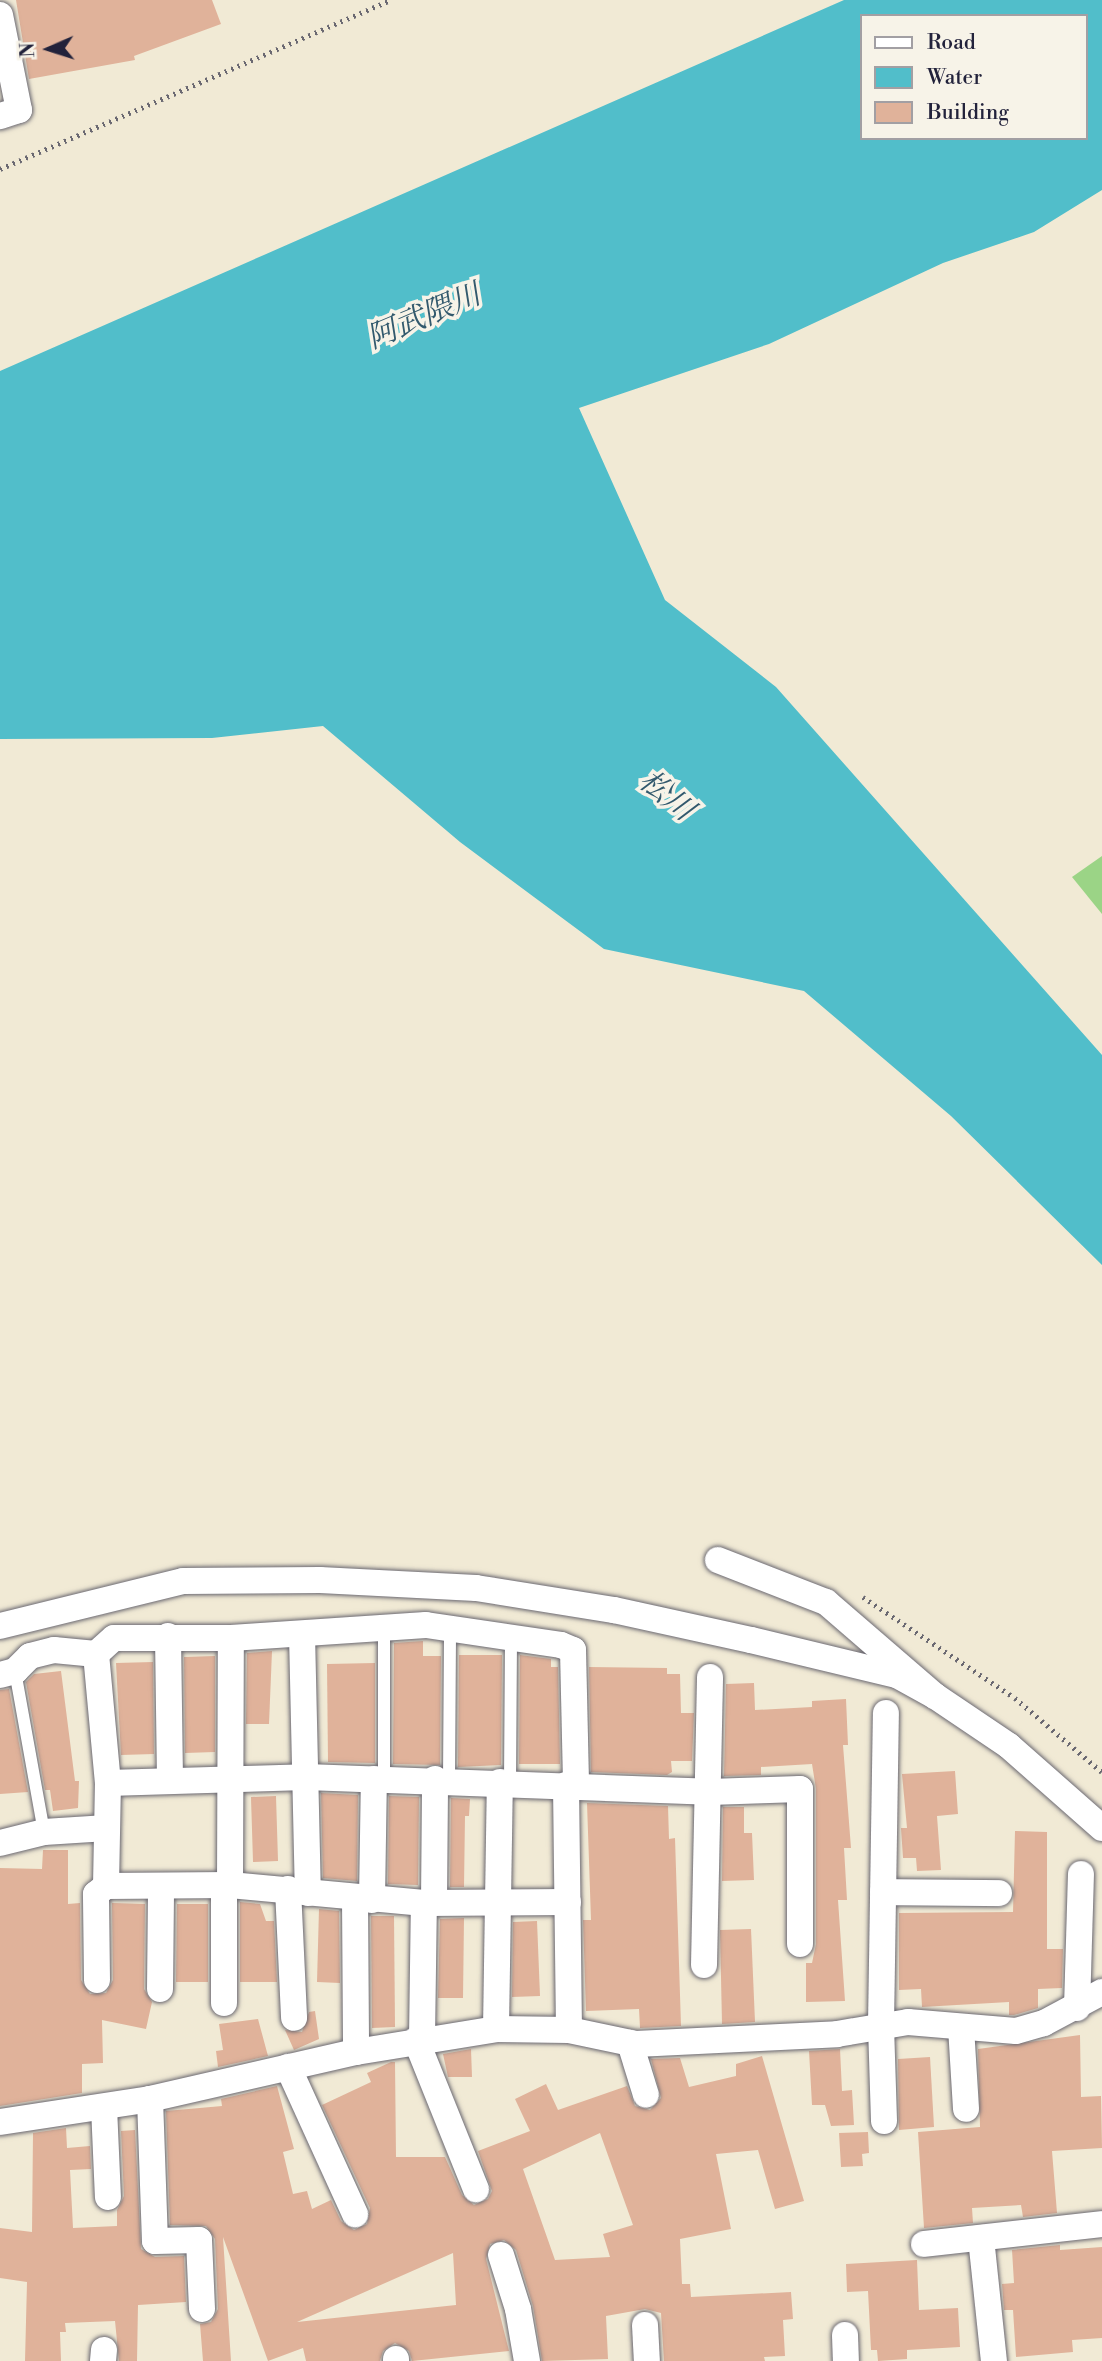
<!DOCTYPE html>
<html>
<head>
<meta charset="utf-8">
<style>
	body { margin:0 }
	#map { position:relative; width:1102px; height:2361px; overflow:hidden; background:#f1ead5; font-family:"Libre Bodoni","Noto Serif JP",serif }
	div>[style] { position:absolute }
	[style*='--x'] { left:calc(var(--x)*1px); top:calc(var(--y)*1px); width:calc(var(--w)*1px); rotate:calc(var(--a)*1deg) }
	.green>* { inset:0; background:#9bd486 }
	.water>* { inset:0; background:#51beca }
	.building>* { inset:0; background:#e0b29a }
	.path>* { height:4.5px; margin-top:-2.25px; transform-origin:0; background:repeating-linear-gradient(90deg,#6a6871 0 2px,transparent 0 7px) }
	.roads { filter:drop-shadow(0 0 2px #6a6871) drop-shadow(0 0 2px #6a6871) }
	.lane>* { height:12px; margin:-6px; padding:0 6px; transform-origin:6px; border-radius:6px; background:#fff }
	.street>* { height:26px; margin:-13px; padding:0 13px; transform-origin:13px; border-radius:13px; background:#fff }
	span { translate:-50% -50%; white-space:nowrap; text-align:center; line-height:1.15; -webkit-text-stroke:7px #f7f3e8; paint-order:stroke }
	.water-label { font-size:30px; color:#32596d; font-style:italic }
	.legend { position:absolute; left:860px; top:14px; width:228px; height:126px; box-sizing:border-box; background:#f7f3e8; border:2px solid #a29fa3; margin:0; padding:9px 12px; list-style:none; font-size:21px; color:#22223b }
	.legend li { display:flex; align-items:center; gap:14px; height:35px }
	.legend b { width:35px; border:2px solid #a29fa3 }
	.north { position:absolute; left:14px; top:14px; width:70px; height:70px; -webkit-text-stroke:5px #f7f3e8; paint-order:stroke; rotate:267deg; font-size:19px; font-weight:700; line-height:28px; text-align:center; color:#22223b }
	.north::after { content:''; display:block; margin:auto; width:24px; height:32px; background:#22223b; clip-path:polygon(50% 0,100% 100%,50% 72%,0 100%) }
</style>
</head>
<body>
<div id="map">
	<div class="green">
		<div style="clip-path:polygon(1102px 856px,1102px 914px,1072px 877px)"></div>
	</div>
	<div class="water">
		<div style="clip-path:polygon(evenodd,844px 0,1102px 0,1102px 190px,1034px 232px,943px 263px,769px 344px,579px 408px,665px 600px,776px 687px,1102px 1055px,1102px 1265px,951px 1116px,804px 991px,604px 949px,460px 842px,323px 726px,212px 738px,0 739px,0 371px,844px 0,862px 16px,1086px 16px,1086px 138px,862px 138px,862px 16px)"></div>
	</div>
	<div class="building">
		<div style="clip-path:polygon(16px 0,212px 0,221px 24px,134px 56px,135px 60px,29px 79px)"></div>
		<div style="clip-path:polygon(423px 1641px,423px 1656px,441px 1656px,440px 1765px,393px 1764px,394px 1643px)"></div>
		<div style="clip-path:polygon(272px 1651px,269px 1724px,246px 1724px,247px 1653px)"></div>
		<div style="clip-path:polygon(459px 1655px,502px 1655px,501px 1765px,458px 1767px)"></div>
		<div style="clip-path:polygon(520px 1655px,551px 1659px,551px 1667px,558px 1667px,560px 1764px,519px 1764px)"></div>
		<div style="clip-path:polygon(215px 1656px,215px 1752px,185px 1753px,184px 1657px)"></div>
		<div style="clip-path:polygon(153px 1662px,154px 1754px,121px 1755px,116px 1663px)"></div>
		<div style="clip-path:polygon(375px 1663px,375px 1763px,328px 1762px,327px 1664px)"></div>
		<div style="clip-path:polygon(589px 1667px,667px 1668px,667px 1674px,680px 1674px,681px 1713px,694px 1713px,692px 1761px,671px 1761px,672px 1772px,667px 1775px,591px 1772px)"></div>
		<div style="clip-path:polygon(61px 1671px,75px 1781px,79px 1781px,78px 1808px,53px 1811px,50px 1790px,45px 1790px,26px 1682px,34px 1674px)"></div>
		<div style="clip-path:polygon(754px 1683px,755px 1710px,812px 1707px,812px 1701px,846px 1699px,848px 1745px,843px 1745px,851px 1848px,844px 1848px,847px 1900px,838px 1900px,845px 2001px,806px 2002px,806px 1963px,812px 1963px,816px 1944px,816px 1789px,812px 1764px,761px 1767px,761px 1775px,724px 1776px,726px 1684px)"></div>
		<div style="clip-path:polygon(9px 1689px,28px 1792px,0 1794px,0 1690px)"></div>
		<div style="clip-path:polygon(955px 1771px,958px 1814px,937px 1816px,941px 1870px,917px 1871px,916px 1858px,903px 1858px,901px 1828px,907px 1828px,902px 1774px)"></div>
		<div style="clip-path:polygon(321px 1793px,358px 1795px,357px 1881px,323px 1878px)"></div>
		<div style="clip-path:polygon(276px 1796px,278px 1861px,253px 1862px,251px 1797px)"></div>
		<div style="clip-path:polygon(389px 1796px,419px 1797px,418px 1885px,388px 1884px)"></div>
		<div style="clip-path:polygon(451px 1798px,470px 1799px,469px 1816px,465px 1816px,464px 1887px,450px 1887px)"></div>
		<div style="clip-path:polygon(587px 1803px,668px 1806px,669px 1839px,675px 1838px,681px 2026px,640px 2028px,639px 2009px,586px 2011px,583px 1920px,591px 1920px)"></div>
		<div style="clip-path:polygon(723px 1807px,744px 1807px,744px 1833px,752px 1833px,754px 1880px,722px 1881px)"></div>
		<div style="clip-path:polygon(1015px 1831px,1047px 1832px,1047px 1949px,1063px 1949px,1062px 1988px,1038px 1989px,1038px 2008px,1014px 2015px,1009px 2015px,1009px 2002px,922px 2007px,921px 1989px,899px 1990px,899px 1913px,1013px 1912px)"></div>
		<div style="clip-path:polygon(43px 1850px,68px 1850px,68px 1904px,80px 1903px,81px 1980px,90px 1994px,106px 1993px,113px 1980px,112px 1903px,145px 1904px,144px 1989px,152px 2002px,146px 2029px,102px 2020px,103px 2063px,82px 2064px,82px 2093px,0 2106px,0 1868px,42px 1869px)"></div>
		<div style="clip-path:polygon(240px 1902px,260px 1904px,266px 1921px,274px 1921px,277px 1982px,240px 1982px)"></div>
		<div style="clip-path:polygon(177px 1904px,208px 1904px,208px 1982px,176px 1982px)"></div>
		<div style="clip-path:polygon(319px 1909px,339px 1911px,340px 1983px,317px 1982px)"></div>
		<div style="clip-path:polygon(371px 1916px,394px 1916px,395px 2027px,372px 2028px)"></div>
		<div style="clip-path:polygon(464px 1918px,463px 1998px,438px 1998px,440px 1919px)"></div>
		<div style="clip-path:polygon(537px 1921px,540px 1996px,512px 1997px,513px 1922px)"></div>
		<div style="clip-path:polygon(751px 1929px,755px 2022px,722px 2024px,720px 1930px)"></div>
		<div style="clip-path:polygon(315px 2011px,319px 2039px,294px 2050px,285px 2030px,302px 2032px,309px 2012px)"></div>
		<div style="clip-path:polygon(258px 2019px,268px 2056px,218px 2067px,216px 2051px,223px 2050px,219px 2024px)"></div>
		<div style="clip-path:polygon(1080px 2035px,1081px 2097px,1101px 2096px,1102px 2148px,1052px 2151px,1057px 2213px,1023px 2217px,1021px 2205px,972px 2208px,973px 2223px,924px 2228px,918px 2132px,980px 2127px,978px 2049px)"></div>
		<div style="clip-path:polygon(471px 2049px,472px 2077px,448px 2077px,443px 2054px)"></div>
		<div style="clip-path:polygon(840px 2049px,842px 2091px,852px 2090px,854px 2125px,831px 2126px,825px 2105px,812px 2105px,809px 2051px)"></div>
		<div style="clip-path:polygon(evenodd,762px 2056px,804px 2201px,775px 2209px,758px 2150px,716px 2154px,731px 2229px,680px 2239px,682px 2284px,690px 2284px,691px 2297px,791px 2292px,793px 2319px,783px 2320px,785px 2356px,764px 2357px,765px 2361px,664px 2361px,661px 2313px,645px 2309px,606px 2316px,608px 2359px,542px 2361px,533px 2306px,516px 2250px,504px 2240px,490px 2244px,486px 2259px,509px 2351px,412px 2361px,409px 2351px,395px 2343px,383px 2351px,380px 2361px,306px 2361px,303px 2348px,268px 2361px,223px 2237px,231px 2361px,203px 2361px,200px 2324px,211px 2322px,218px 2309px,215px 2239px,206px 2226px,170px 2225px,166px 2111px,222px 2106px,221px 2099px,277px 2086px,294px 2149px,283px 2152px,293px 2194px,307px 2191px,312px 2209px,331px 2200px,341px 2221px,354px 2230px,367px 2224px,370px 2208px,322px 2105px,371px 2082px,367px 2073px,391px 2062px,395px 2062px,396px 2157px,445px 2157px,462px 2195px,474px 2205px,488px 2199px,492px 2191px,478px 2151px,530px 2131px,515px 2099px,546px 2084px,558px 2110px,627px 2086px,635px 2106px,650px 2110px,661px 2098px,651px 2059px,680px 2058px,689px 2087px,736px 2076px,736px 2064px,762px 2056px,600px 2133px,633px 2225px,603px 2234px,610px 2257px,555px 2260px,523px 2169px,600px 2133px,762px 2056px,453px 2253px,456px 2305px,297px 2322px,453px 2253px)"></div>
		<div style="clip-path:polygon(930px 2057px,934px 2127px,899px 2130px,898px 2059px)"></div>
		<div style="clip-path:polygon(66px 2128px,67px 2148px,90px 2146px,91px 2169px,70px 2170px,73px 2228px,117px 2226px,117px 2210px,124px 2196px,121px 2131px,135px 2130px,141px 2249px,155px 2257px,184px 2256px,186px 2302px,138px 2305px,137px 2361px,119px 2361px,115px 2321px,65px 2323px,66px 2332px,60px 2332px,61px 2361px,25px 2361px,27px 2282px,0 2278px,0 2228px,32px 2232px,33px 2133px)"></div>
		<div style="clip-path:polygon(868px 2132px,869px 2153px,862px 2154px,863px 2166px,841px 2167px,839px 2133px)"></div>
		<div style="clip-path:polygon(1060px 2245px,1060px 2250px,1102px 2247px,1102px 2338px,1072px 2340px,1073px 2352px,1016px 2357px,1013px 2310px,1004px 2310px,1002px 2284px,1014px 2283px,1012px 2250px)"></div>
		<div style="clip-path:polygon(917px 2260px,919px 2310px,958px 2308px,960px 2347px,907px 2350px,907px 2359px,878px 2361px,877px 2350px,871px 2350px,868px 2291px,847px 2292px,846px 2264px)"></div>
	</div>
	<div class="path">
		<div style="--x:0;--y:169;--w:425;--a:-23.4"></div>
		<div style="--x:863;--y:1597;--w:182;--a:33.6"></div>
		<div style="--x:1015;--y:1698;--w:114;--a:40.4"></div>
	</div>
	<div class="roads">
		<div class="lane">
			<div style="--x:15;--y:1671;--w:164;--a:79.8"></div>
			<div style="--x:384;--y:1779;--w:152;--a:-90"></div>
			<div style="--x:449;--y:1779;--w:152;--a:-89.6"></div>
			<div style="--x:510;--y:1782;--w:143;--a:-89.6"></div>
		</div>
		<div class="street">
			<div style="--x:0;--y:15;--w:97;--a:78.7"></div>
			<div style="--x:19;--y:110;--w:20;--a:162"></div>
			<div style="--x:718;--y:1560;--w:116;--a:21.3"></div>
			<div style="--x:826;--y:1602;--w:144;--a:40.8"></div>
			<div style="--x:935;--y:1696;--w:89;--a:34"></div>
			<div style="--x:1009;--y:1746;--w:124;--a:41.4"></div>
			<div style="--x:0;--y:1626;--w:188;--a:-13.8"></div>
			<div style="--x:183;--y:1581;--w:137;--a:-0.4"></div>
			<div style="--x:320;--y:1580;--w:156;--a:2.9"></div>
			<div style="--x:476;--y:1588;--w:140;--a:9.1"></div>
			<div style="--x:614;--y:1610;--w:140;--a:12.4"></div>
			<div style="--x:751;--y:1640;--w:150;--a:13.5"></div>
			<div style="--x:897;--y:1675;--w:43;--a:28.9"></div>
			<div style="--x:302;--y:1634;--w:259;--a:88.7"></div>
			<div style="--x:168;--y:1636;--w:143;--a:89.2"></div>
			<div style="--x:96;--y:1654;--w:130;--a:84.7"></div>
			<div style="--x:0;--y:1675;--w:16;--a:-15"></div>
			<div style="--x:15;--y:1671;--w:21;--a:-45"></div>
			<div style="--x:30;--y:1656;--w:25;--a:-14"></div>
			<div style="--x:54;--y:1650;--w:42;--a:5.4"></div>
			<div style="--x:96;--y:1654;--w:24;--a:-42"></div>
			<div style="--x:114;--y:1638;--w:117;--a:0"></div>
			<div style="--x:231;--y:1638;--w:195;--a:-3.8"></div>
			<div style="--x:426;--y:1625;--w:136;--a:8.4"></div>
			<div style="--x:561;--y:1645;--w:13;--a:23"></div>
			<div style="--x:573;--y:1650;--w:135;--a:88.7"></div>
			<div style="--x:566;--y:1785;--w:245;--a:89.3"></div>
			<div style="--x:0;--y:1843;--w:45;--a:-14"></div>
			<div style="--x:44;--y:1832;--w:63;--a:-3.6"></div>
			<div style="--x:224;--y:1885;--w:118;--a:90"></div>
			<div style="--x:230;--y:1885;--w:247;--a:-89.8"></div>
			<div style="--x:288;--y:1889;--w:129;--a:87.3"></div>
			<div style="--x:883;--y:1892;--w:116;--a:0.5"></div>
			<div style="--x:355;--y:1898;--w:154;--a:89.6"></div>
			<div style="--x:372;--y:1900;--w:121;--a:-89.1"></div>
			<div style="--x:568;--y:1902;--w:144;--a:179.6"></div>
			<div style="--x:424;--y:1903;--w:195;--a:-174.7"></div>
			<div style="--x:230;--y:1885;--w:124;--a:179.5"></div>
			<div style="--x:106;--y:1886;--w:103;--a:-88.9"></div>
			<div style="--x:108;--y:1783;--w:198;--a:-1.7"></div>
			<div style="--x:306;--y:1777;--w:403;--a:2.1"></div>
			<div style="--x:709;--y:1792;--w:91;--a:-1.9"></div>
			<div style="--x:800;--y:1789;--w:155;--a:90"></div>
			<div style="--x:434;--y:1903;--w:124;--a:-89.5"></div>
			<div style="--x:704;--y:1965;--w:288;--a:-88.8"></div>
			<div style="--x:97;--y:1980;--w:86;--a:-90.7"></div>
			<div style="--x:96;--y:1894;--w:13;--a:-39"></div>
			<div style="--x:160;--y:1989;--w:103;--a:-89.4"></div>
			<div style="--x:1077;--y:2008;--w:134;--a:-88.3"></div>
			<div style="--x:961;--y:2027;--w:82;--a:86.5"></div>
			<div style="--x:496;--y:2029;--w:247;--a:-89.1"></div>
			<div style="--x:422;--y:2039;--w:136;--a:-89.2"></div>
			<div style="--x:416;--y:2040;--w:161;--a:68.1"></div>
			<div style="--x:630;--y:2043;--w:54;--a:72.9"></div>
			<div style="--x:288;--y:2067;--w:162;--a:65.5"></div>
			<div style="--x:150;--y:2099;--w:142;--a:88"></div>
			<div style="--x:155;--y:2241;--w:44;--a:-1.3"></div>
			<div style="--x:199;--y:2240;--w:69;--a:87.5"></div>
			<div style="--x:104;--y:2107;--w:90;--a:87.5"></div>
			<div style="--x:884;--y:2121;--w:96;--a:-91.8"></div>
			<div style="--x:881;--y:2025;--w:312;--a:-89.1"></div>
			<div style="--x:0;--y:2122;--w:152;--a:-8.7"></div>
			<div style="--x:150;--y:2099;--w:211;--a:-12.9"></div>
			<div style="--x:356;--y:2052;--w:142;--a:-9.3"></div>
			<div style="--x:496;--y:2029;--w:73;--a:0.8"></div>
			<div style="--x:569;--y:2030;--w:68;--a:11.8"></div>
			<div style="--x:636;--y:2044;--w:201;--a:-2.8"></div>
			<div style="--x:837;--y:2034;--w:72;--a:-9.6"></div>
			<div style="--x:908;--y:2022;--w:108;--a:4.8"></div>
			<div style="--x:1016;--y:2031;--w:29;--a:-16"></div>
			<div style="--x:1044;--y:2023;--w:66;--a:-28.1"></div>
			<div style="--x:981;--y:2238;--w:124;--a:84"></div>
			<div style="--x:924;--y:2244;--w:179;--a:-6.4"></div>
			<div style="--x:501;--y:2255;--w:57;--a:72.5"></div>
			<div style="--x:518;--y:2309;--w:53;--a:80.2"></div>
			<div style="--x:645;--y:2325;--w:36;--a:87"></div>
			<div style="--x:845;--y:2335;--w:26;--a:88"></div>
			<div style="--x:396;--y:2359;--w:2;--a:90"></div>
			<div style="--x:103;--y:2361;--w:11;--a:-85"></div>
		</div>
	</div>
	<div class="water-label">
		<span style="left:424px;top:317px;rotate:-23deg">阿武隈川</span>
		<span style="left:666px;top:796px;rotate:39deg">松川</span>
	</div>
	<ul class="legend">
	<li><b style="height:9px;background:#fff"></b>Road</li>
	<li><b style="height:19px;background:#51beca"></b>Water</li>
	<li><b style="height:19px;background:#e0b29a"></b>Building</li>
	</ul>
	<div class="north">N</div>
</div>
</body>
</html>
